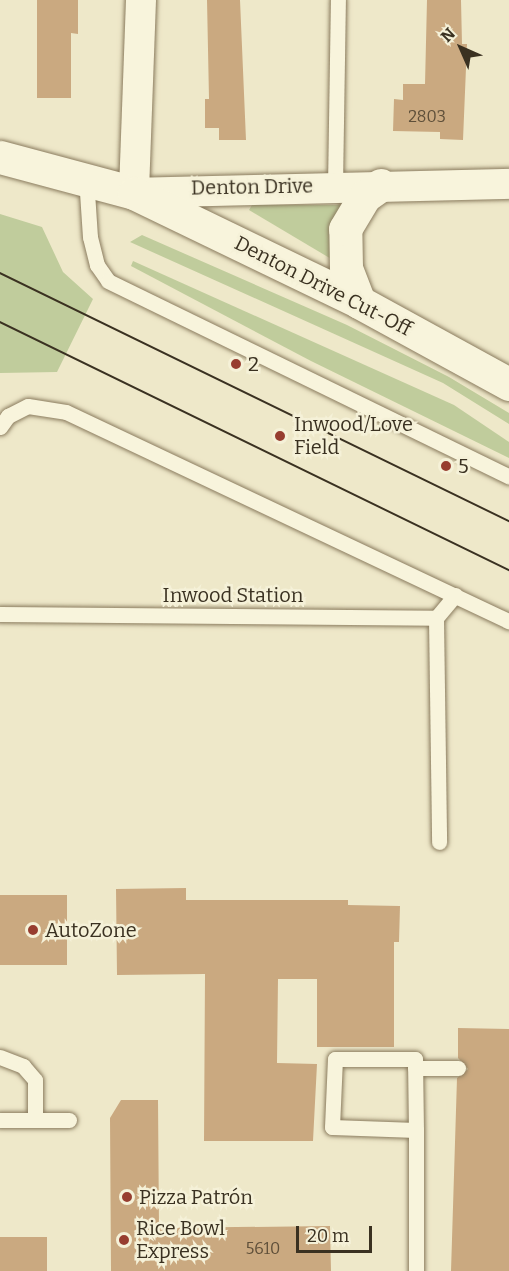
<!DOCTYPE html>
<html>
<head>
<meta charset="utf-8">
<style>
	body { margin:0 }
	#map { position:relative; width:509px; height:1271px; overflow:hidden; background:#eee8c9; font-family:Bitter,serif }
	div>[style] { position:absolute }
	[style*='--x'] { left:calc(var(--x)*1px); top:calc(var(--y)*1px); width:calc(var(--w)*1px); rotate:calc(var(--a)*1deg) }
	.green>* { inset:0; background:#c0cc9c }
	.building>* { inset:0; background:#caa980 }
	.roads { filter:drop-shadow(0 0 2px #8a7b5e) drop-shadow(0 0 2px #8a7b5e) }
	.service>* { height:15px; margin:-7.5px; padding:0 7.5px; transform-origin:7.5px; border-radius:7.5px; background:#f8f4dc }
	.minor>* { height:30px; margin:-15px; padding:0 15px; transform-origin:15px; border-radius:15px; background:#f8f4dc }
	.secondary>* { height:33px; margin:-16.5px; padding:0 16.5px; transform-origin:16.5px; border-radius:16.5px; background:#f8f4dc }
	.tram>* { height:1.5px; margin:-0.75px; padding:0 0.75px; transform-origin:0.75px; border-radius:0.75px; background:#3a3121 }
	.dots>* { width:16px; height:16px; translate:-50% -50%; box-sizing:border-box; border:3px solid #f5f1d8; border-radius:50% }
	span { translate:-50% -50%; white-space:nowrap; text-align:center; line-height:1.15; -webkit-text-stroke:5px #f5f1d8; paint-order:stroke }
	.number-label { font-size:16px; color:#5e4f39 }
	.number-label span { -webkit-text-stroke-width:0 }
	.street-label { font-size:20px; color:#3a3121 }
	.poi-label { font-size:20px; color:#3a3121 }
	.left { translate:0 -50%; text-align:left }
	.north { position:absolute; left:431px; top:18px; width:60px; height:60px; -webkit-text-stroke:4px #f5f1d8; paint-order:stroke; rotate:315deg; font-size:16px; font-weight:700; line-height:24px; text-align:center; color:#3a3121 }
	.north::after { content:''; display:block; margin:auto; width:21px; height:27px; background:#3a3121; clip-path:polygon(50% 0,100% 100%,50% 72%,0 100%) }
	.scale { position:absolute; left:296px; top:1226px; width:76px; height:27px; box-sizing:border-box; border:3px solid #3a3121; border-top:0; padding-left:8px; font-size:18px; line-height:21px; white-space:nowrap; color:#3a3121; -webkit-text-stroke:4px #f5f1d8; paint-order:stroke }
</style>
</head>
<body>
<div id="map">
	<div class="green">
		<div style="clip-path:polygon(265px 205px,346px 205px,333px 260px,249px 210px,252px 205px)"></div>
		<div style="clip-path:polygon(0 214px,42px 227px,63px 272px,93px 299px,57px 372px,0 373px)"></div>
		<div style="clip-path:polygon(142px 235px,347px 325px,449px 377px,509px 413px,509px 424px,443px 383px,130px 242px)"></div>
		<div style="clip-path:polygon(133px 261px,454px 405px,509px 442px,509px 458px,311px 361px,131px 266px)"></div>
	</div>
	<div class="building">
		<div style="clip-path:polygon(37px 0,78px 0,78px 34px,71px 33px,71px 98px,37px 98px)"></div>
		<div style="clip-path:polygon(207px 0,240px 0,246px 140px,219px 140px,219px 128px,205px 128px,205px 99px,209px 99px)"></div>
		<div style="clip-path:polygon(427px 0,461px 0,462px 44px,467px 44px,463px 140px,440px 139px,440px 132px,393px 131px,394px 99px,403px 100px,403px 84px,425px 84px)"></div>
		<div style="clip-path:polygon(186px 888px,186px 900px,348px 900px,348px 905px,400px 906px,399px 942px,394px 942px,394px 1047px,317px 1047px,317px 979px,278px 979px,277px 1063px,317px 1064px,313px 1141px,204px 1141px,205px 974px,117px 975px,116px 889px)"></div>
		<div style="clip-path:polygon(0 895px,67px 895px,67px 965px,0 965px)"></div>
		<div style="clip-path:polygon(458px 1028px,509px 1029px,509px 1271px,451px 1271px,457px 1078px,468px 1069px,458px 1058px)"></div>
		<div style="clip-path:polygon(121px 1100px,158px 1100px,159px 1228px,330px 1226px,331px 1271px,111px 1271px,110px 1118px)"></div>
		<div style="clip-path:polygon(0 1237px,47px 1237px,47px 1271px,0 1271px)"></div>
	</div>
	<div class="roads">
		<div class="service">
			<div style="--x:86;--y:177;--w:60;--a:86.2"></div>
			<div style="--x:90;--y:237;--w:29;--a:76"></div>
			<div style="--x:97;--y:265;--w:19;--a:55"></div>
			<div style="--x:108;--y:281;--w:446;--a:26"></div>
			<div style="--x:335;--y:186;--w:186;--a:-89.1"></div>
			<div style="--x:0;--y:427;--w:14;--a:-54"></div>
			<div style="--x:8;--y:416;--w:22;--a:-27"></div>
			<div style="--x:28;--y:406;--w:38;--a:9"></div>
			<div style="--x:66;--y:412;--w:490;--a:25.3"></div>
			<div style="--x:0;--y:614;--w:436;--a:0.5"></div>
			<div style="--x:436;--y:618;--w:30;--a:-50"></div>
			<div style="--x:436;--y:618;--w:224;--a:89.2"></div>
			<div style="--x:0;--y:1057;--w:25;--a:21"></div>
			<div style="--x:23;--y:1066;--w:18;--a:49"></div>
			<div style="--x:35;--y:1080;--w:40;--a:90"></div>
			<div style="--x:415;--y:1068;--w:43;--a:0"></div>
			<div style="--x:0;--y:1120;--w:69;--a:0"></div>
			<div style="--x:416;--y:1130;--w:84;--a:-178"></div>
			<div style="--x:332;--y:1127;--w:68;--a:-87.5"></div>
			<div style="--x:335;--y:1059;--w:80;--a:0"></div>
			<div style="--x:415;--y:1059;--w:71;--a:89.2"></div>
			<div style="--x:416;--y:1130;--w:141;--a:90"></div>
		</div>
		<div class="minor">
			<div style="--x:141;--y:0;--w:193;--a:92.1"></div>
			<div style="--x:134;--y:193;--w:375;--a:-1.4"></div>
		</div>
		<div class="secondary">
			<div style="--x:0;--y:157;--w:139;--a:15"></div>
			<div style="--x:134;--y:193;--w:250;--a:25.8"></div>
			<div style="--x:359;--y:302;--w:171;--a:28.7"></div>
			<div style="--x:359;--y:302;--w:36;--a:-111"></div>
			<div style="--x:346;--y:268;--w:39;--a:-91"></div>
			<div style="--x:345;--y:229;--w:39;--a:-59"></div>
			<div style="--x:365;--y:196;--w:19;--a:-35"></div>
		</div>
	</div>
	<div class="tram">
		<div style="--x:0;--y:273;--w:566;--a:25.98"></div>
		<div style="--x:0;--y:322;--w:566;--a:25.98"></div>
	</div>
	<div class="dots">
		<div style="left:236px;top:364px;background:#973d2f"></div>
		<div style="left:280px;top:436px;background:#973d2f"></div>
		<div style="left:446px;top:466px;background:#973d2f"></div>
		<div style="left:33px;top:930px;background:#973d2f"></div>
		<div style="left:127px;top:1197px;background:#973d2f"></div>
		<div style="left:124px;top:1240px;background:#973d2f"></div>
	</div>
	<div class="number-label">
		<span style="left:427px;top:117px">2803</span>
		<span style="left:263px;top:1249px">5610</span>
	</div>
	<div class="street-label">
		<span style="left:252px;top:187px;rotate:-1deg">Denton Drive</span>
		<span style="left:323px;top:286px;rotate:27deg">Denton Drive Cut-Off</span>
		<span style="left:233px;top:595px">Inwood Station</span>
	</div>
	<div class="poi-label">
		<span class="left" style="left:248px;top:364px">2</span>
		<span class="left" style="left:294px;top:436px">Inwood/Love<br>Field</span>
		<span class="left" style="left:458px;top:466px">5</span>
		<span class="left" style="left:45px;top:930px">AutoZone</span>
		<span class="left" style="left:139px;top:1197px">Pizza Patrón</span>
		<span class="left" style="left:136px;top:1240px">Rice Bowl<br>Express</span>
	</div>
	<div class="north">N</div>
	<div class="scale">20 m</div>
</div>
</body>
</html>
